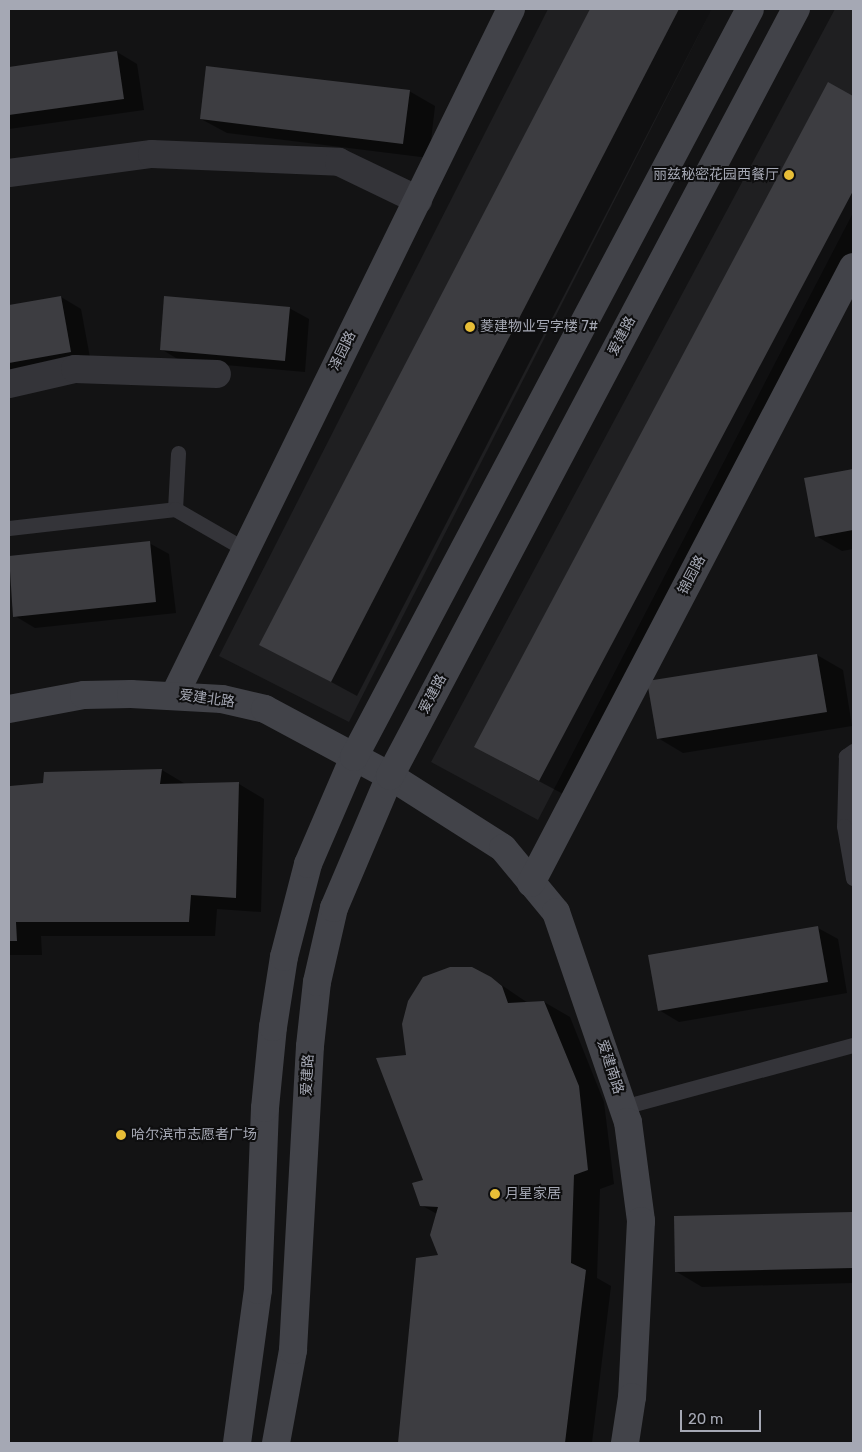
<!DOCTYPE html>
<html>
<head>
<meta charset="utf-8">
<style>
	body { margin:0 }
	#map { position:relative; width:862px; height:1452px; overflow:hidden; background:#131314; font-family:Rubik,"Noto Sans SC",sans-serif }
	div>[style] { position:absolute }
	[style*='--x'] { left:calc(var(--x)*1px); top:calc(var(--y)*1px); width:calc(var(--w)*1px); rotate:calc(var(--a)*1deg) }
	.built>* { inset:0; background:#1f1f21 }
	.shadow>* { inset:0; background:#0007 }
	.building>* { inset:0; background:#3d3d41 }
	.lane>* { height:15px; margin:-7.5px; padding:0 7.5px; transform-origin:7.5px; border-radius:7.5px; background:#343439 }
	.street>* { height:28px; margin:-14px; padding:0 14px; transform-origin:14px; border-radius:14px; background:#343439 }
	.secondary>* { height:28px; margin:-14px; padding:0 14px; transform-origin:14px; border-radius:14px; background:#424349 }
	.dots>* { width:14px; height:14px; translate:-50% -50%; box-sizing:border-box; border:2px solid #0e0e0f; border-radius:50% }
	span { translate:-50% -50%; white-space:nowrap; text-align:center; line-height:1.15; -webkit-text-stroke:4px #0e0e0f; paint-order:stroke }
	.poi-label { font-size:14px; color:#a5a8b4 }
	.right { translate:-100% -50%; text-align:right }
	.left { translate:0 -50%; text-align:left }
	.street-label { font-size:14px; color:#a5a8b4 }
	.frame { position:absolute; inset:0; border:10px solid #a5a8b4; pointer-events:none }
	.scale { position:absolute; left:680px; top:1410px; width:81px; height:22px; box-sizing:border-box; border:2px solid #a5a8b4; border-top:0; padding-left:6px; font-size:15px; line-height:18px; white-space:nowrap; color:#a5a8b4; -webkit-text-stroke:4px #0e0e0f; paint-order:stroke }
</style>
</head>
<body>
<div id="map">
	<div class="built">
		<div style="clip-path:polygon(548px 9px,712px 9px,349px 722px,219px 656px)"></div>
		<div style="clip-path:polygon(835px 9px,853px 9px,853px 213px,538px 820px,431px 762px)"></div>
	</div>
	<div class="shadow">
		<div style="clip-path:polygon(592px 9px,712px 9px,357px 696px,261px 644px)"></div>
		<div style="clip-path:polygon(117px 52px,137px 64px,144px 110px,9px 129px,9px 68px)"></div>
		<div style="clip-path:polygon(829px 84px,853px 97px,853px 254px,565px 795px,501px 761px)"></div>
		<div style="clip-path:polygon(409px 91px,435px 106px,429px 158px,227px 133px,201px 119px)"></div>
		<div style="clip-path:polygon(61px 297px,81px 309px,91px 363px,9px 377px,9px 307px)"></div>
		<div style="clip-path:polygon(289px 308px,309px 319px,305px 372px,181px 361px,161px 349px)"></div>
		<div style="clip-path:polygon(853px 470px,853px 549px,842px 551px,816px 536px,805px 479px)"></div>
		<div style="clip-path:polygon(149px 543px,169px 554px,176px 613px,35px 628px,15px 616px,9px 557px)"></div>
		<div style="clip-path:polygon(817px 655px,843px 670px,852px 726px,683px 753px,658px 738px)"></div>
		<div style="clip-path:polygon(162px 770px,187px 785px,239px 784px,264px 799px,261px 912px,217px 909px,215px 936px,41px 936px,42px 955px,9px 955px,11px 787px,44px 784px,45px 774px)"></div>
		<div style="clip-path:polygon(818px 928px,838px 939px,847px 993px,679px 1022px,659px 1010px)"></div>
		<div style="clip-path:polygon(491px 978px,528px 1003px,544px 1002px,570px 1017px,604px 1102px,614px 1184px,600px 1189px,597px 1278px,611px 1286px,592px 1443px,399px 1443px,417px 1259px,439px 1256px,437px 1214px,421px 1205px,425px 1181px,407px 1056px)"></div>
		<div style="clip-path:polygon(853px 1213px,853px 1283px,702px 1287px,677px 1272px,676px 1218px)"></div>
	</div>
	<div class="building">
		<div style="clip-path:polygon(590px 9px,679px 9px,331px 682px,259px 645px)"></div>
		<div style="clip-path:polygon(117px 51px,124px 99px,9px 115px,9px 67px)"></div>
		<div style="clip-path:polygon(206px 66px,410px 90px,403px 144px,200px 119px)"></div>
		<div style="clip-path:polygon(828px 82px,853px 96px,853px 191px,539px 781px,474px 747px)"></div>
		<div style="clip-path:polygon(61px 296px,71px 352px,9px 363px,9px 305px)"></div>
		<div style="clip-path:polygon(164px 296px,290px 307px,285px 361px,160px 350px)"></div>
		<div style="clip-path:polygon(853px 469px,853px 530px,815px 537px,804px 478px)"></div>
		<div style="clip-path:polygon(150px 541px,156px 602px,13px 617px,9px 556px)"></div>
		<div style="clip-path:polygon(817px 654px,827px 712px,657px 739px,647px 681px)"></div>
		<div style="clip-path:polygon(162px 769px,160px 784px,239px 782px,236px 898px,191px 895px,189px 922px,16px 922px,17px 941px,9px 941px,10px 786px,43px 783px,44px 772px)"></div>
		<div style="clip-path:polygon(818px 926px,828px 982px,658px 1011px,648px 955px)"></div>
		<div style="clip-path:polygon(450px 967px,472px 967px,491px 977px,502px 986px,508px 1003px,544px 1001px,579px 1086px,588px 1170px,574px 1175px,571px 1263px,586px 1270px,565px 1443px,398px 1443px,416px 1258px,438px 1255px,430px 1235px,438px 1207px,420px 1206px,412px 1183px,423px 1180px,376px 1058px,406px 1055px,402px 1024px,408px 1001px,423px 977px)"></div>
		<div style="clip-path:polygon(853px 1212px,853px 1268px,675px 1272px,674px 1216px)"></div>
	</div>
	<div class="lane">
		<div style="--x:175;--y:509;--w:56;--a:-86.9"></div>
		<div style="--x:9;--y:528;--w:167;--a:-6.5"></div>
		<div style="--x:175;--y:509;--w:82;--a:30"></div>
		<div style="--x:853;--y:751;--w:9;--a:144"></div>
		<div style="--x:846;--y:756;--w:70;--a:91.6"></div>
		<div style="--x:844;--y:826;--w:53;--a:80.2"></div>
		<div style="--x:623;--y:1107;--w:238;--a:-15.1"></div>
	</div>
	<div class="street">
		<div style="--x:9;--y:173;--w:144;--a:-7.6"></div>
		<div style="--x:152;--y:154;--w:187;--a:2.4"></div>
		<div style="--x:339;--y:162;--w:88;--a:25.7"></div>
		<div style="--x:9;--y:384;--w:68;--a:-12.8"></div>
		<div style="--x:75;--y:369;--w:142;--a:2"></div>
	</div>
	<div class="secondary">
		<div style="--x:175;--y:694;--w:763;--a:-63.87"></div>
		<div style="--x:9;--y:709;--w:76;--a:-10.6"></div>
		<div style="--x:84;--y:695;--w:47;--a:-1.2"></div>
		<div style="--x:131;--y:694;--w:91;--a:3.1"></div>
		<div style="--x:222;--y:699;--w:44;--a:13.1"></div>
		<div style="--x:265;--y:709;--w:142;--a:28.2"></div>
		<div style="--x:390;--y:776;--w:134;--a:32.5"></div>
		<div style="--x:503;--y:848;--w:83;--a:50.4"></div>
		<div style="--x:556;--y:912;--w:222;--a:71.1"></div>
		<div style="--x:628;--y:1122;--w:100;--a:82.5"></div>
		<div style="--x:641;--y:1221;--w:176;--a:92.9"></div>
		<div style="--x:632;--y:1397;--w:47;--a:98.7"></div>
		<div style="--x:531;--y:883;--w:695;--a:-62.4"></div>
		<div style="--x:237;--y:1443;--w:154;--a:-82.2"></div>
		<div style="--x:258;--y:1290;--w:182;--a:-87.8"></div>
		<div style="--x:265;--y:1108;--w:81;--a:-84.4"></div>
		<div style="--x:273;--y:1027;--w:71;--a:-81.1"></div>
		<div style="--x:284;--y:957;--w:96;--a:-75.5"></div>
		<div style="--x:308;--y:864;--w:116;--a:-66.7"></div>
		<div style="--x:354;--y:757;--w:846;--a:-62.1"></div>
		<div style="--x:276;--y:1443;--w:95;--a:-79.6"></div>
		<div style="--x:293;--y:1350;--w:304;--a:-86.8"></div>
		<div style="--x:310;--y:1046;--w:64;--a:-83.8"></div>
		<div style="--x:317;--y:982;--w:76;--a:-77.1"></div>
		<div style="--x:334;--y:908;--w:143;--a:-67"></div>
		<div style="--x:390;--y:776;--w:868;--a:-62.11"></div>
	</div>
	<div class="dots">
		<div style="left:789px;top:175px;background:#e8be37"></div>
		<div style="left:470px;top:327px;background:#e8be37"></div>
		<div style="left:121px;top:1135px;background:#e8be37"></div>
		<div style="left:495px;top:1194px;background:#e8be37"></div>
	</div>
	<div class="poi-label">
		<span class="right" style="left:779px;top:175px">丽兹秘密花园西餐厅</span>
		<span class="left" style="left:480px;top:327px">菱建物业写字楼 7#</span>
		<span class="left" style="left:131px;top:1135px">哈尔滨市志愿者广场</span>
		<span class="left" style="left:505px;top:1194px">月星家居</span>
	</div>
	<div class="street-label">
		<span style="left:622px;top:336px;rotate:-62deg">爱建路</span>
		<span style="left:343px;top:351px;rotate:-64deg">泽园路</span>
		<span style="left:692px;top:575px;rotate:-62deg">锦园路</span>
		<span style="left:433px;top:694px;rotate:-62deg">爱建路</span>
		<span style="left:207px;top:699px;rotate:8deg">爱建北路</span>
		<span style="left:610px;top:1067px;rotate:72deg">爱建南路</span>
		<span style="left:308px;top:1075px;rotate:-87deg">爱建路</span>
	</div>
	<div class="frame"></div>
	<div class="scale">20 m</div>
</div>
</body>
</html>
